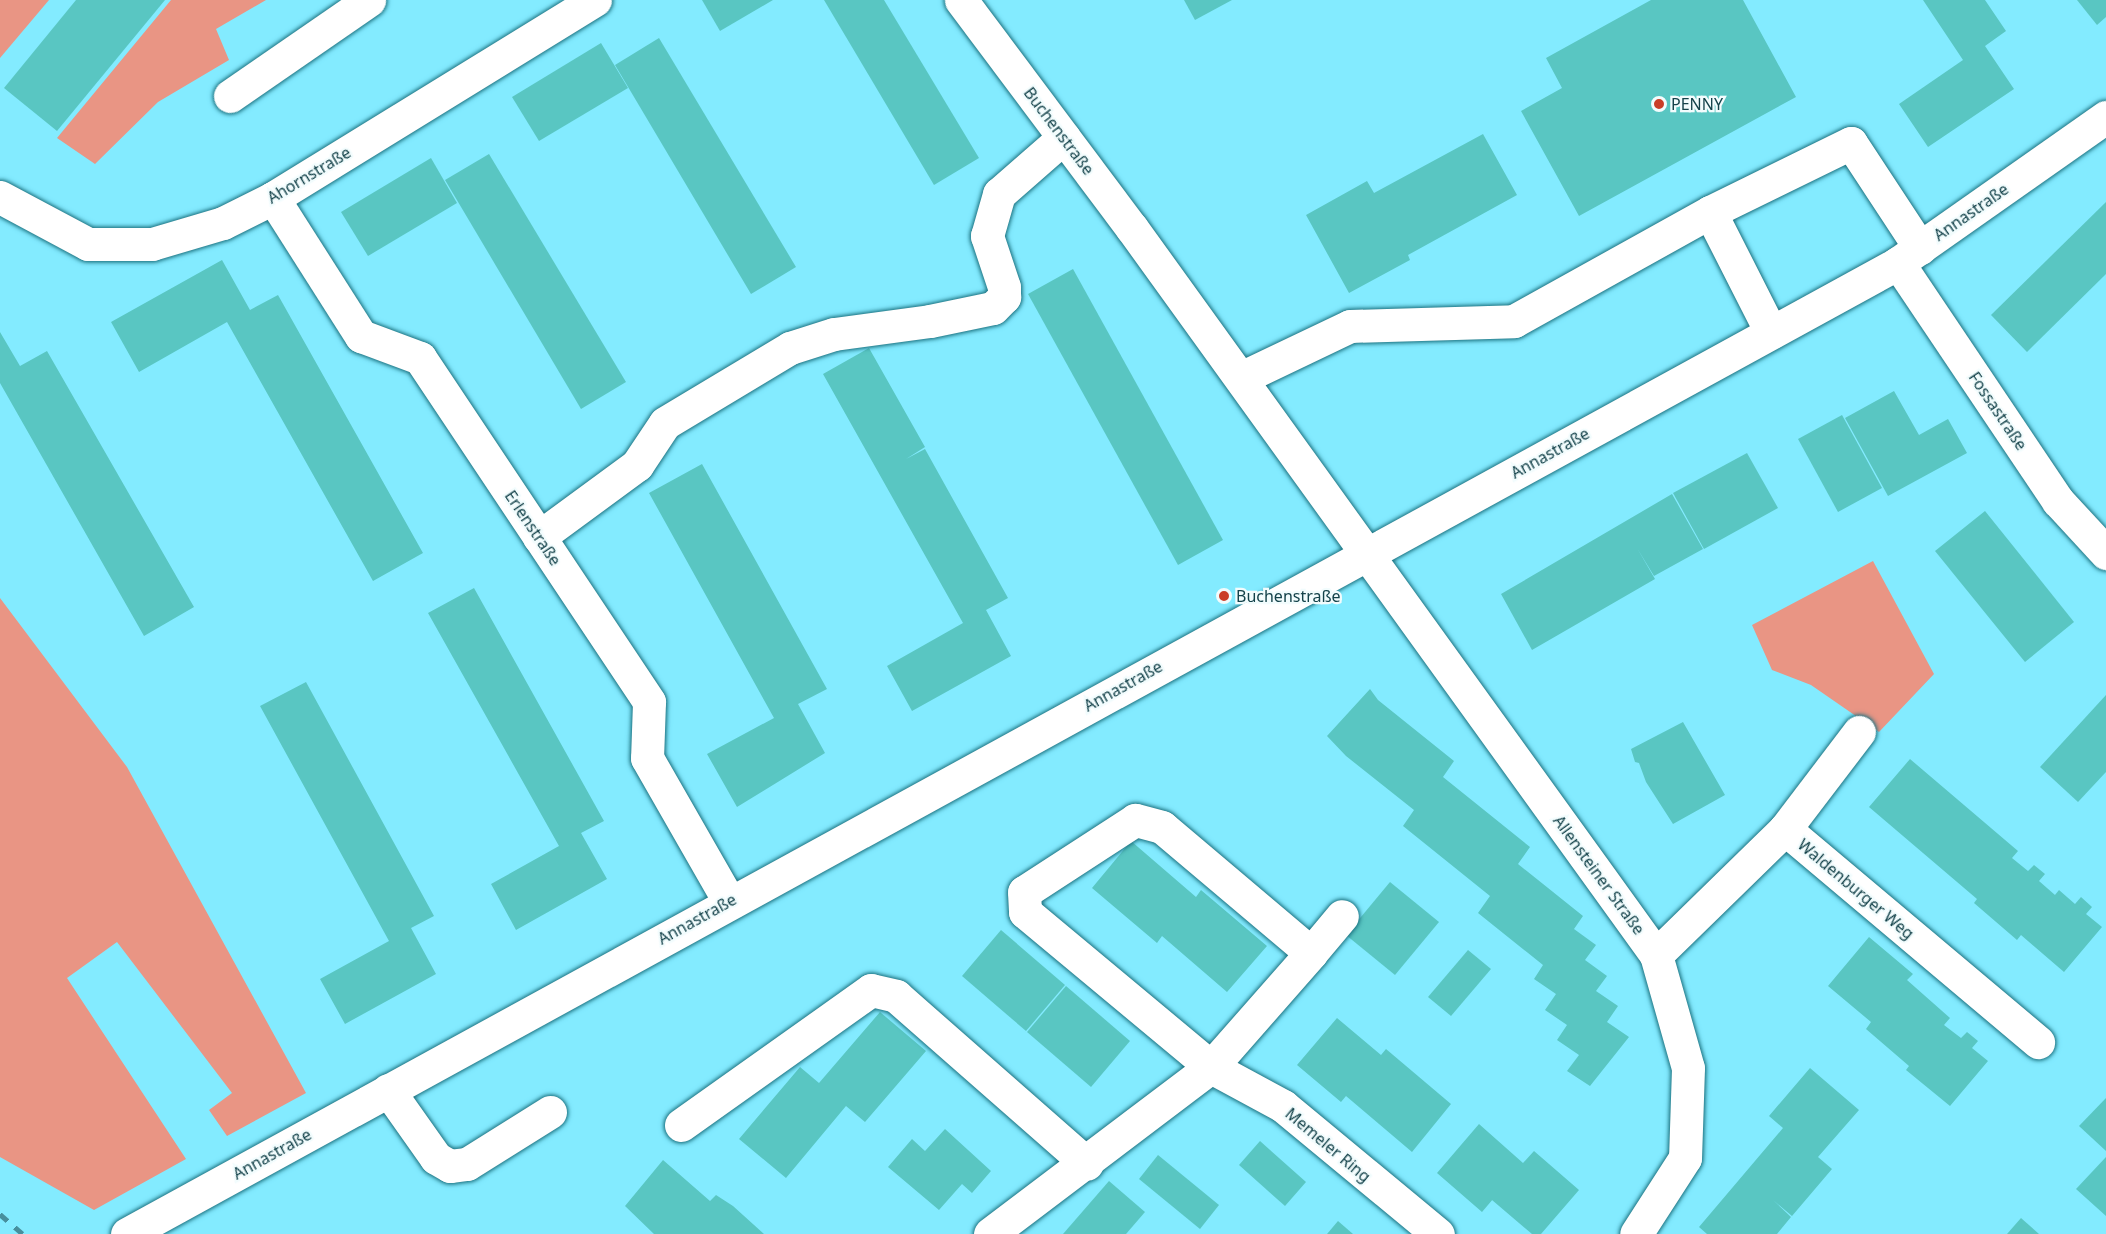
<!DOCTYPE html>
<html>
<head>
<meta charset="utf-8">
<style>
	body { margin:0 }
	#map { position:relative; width:2106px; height:1234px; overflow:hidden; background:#83ebff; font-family:"Noto Sans",sans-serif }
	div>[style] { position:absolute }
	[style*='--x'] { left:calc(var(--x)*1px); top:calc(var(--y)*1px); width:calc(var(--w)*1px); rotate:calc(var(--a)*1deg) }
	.green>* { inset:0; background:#e99584 }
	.building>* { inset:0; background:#59c6c2 }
	.roads { filter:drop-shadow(0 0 2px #1c7281) drop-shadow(0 0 2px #1c7281) }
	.minor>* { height:33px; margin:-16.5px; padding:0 16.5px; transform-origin:16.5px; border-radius:16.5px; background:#fff }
	.rail>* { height:4.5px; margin-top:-2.25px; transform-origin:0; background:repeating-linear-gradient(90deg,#478f9d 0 10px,transparent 0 20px) }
	.dots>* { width:16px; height:16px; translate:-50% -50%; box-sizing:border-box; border:3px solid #f2fcfd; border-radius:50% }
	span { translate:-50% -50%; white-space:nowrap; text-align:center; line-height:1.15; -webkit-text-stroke:4.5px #f2fcfd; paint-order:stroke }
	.poi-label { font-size:16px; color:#14424a }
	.left { translate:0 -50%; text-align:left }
	.street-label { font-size:16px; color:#14424a }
</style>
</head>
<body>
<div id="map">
	<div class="green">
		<div style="clip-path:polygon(0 0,49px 0,0 58px)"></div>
		<div style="clip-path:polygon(171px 0,266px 0,216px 29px,229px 60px,158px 102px,95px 164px,57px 138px)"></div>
		<div style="clip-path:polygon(1873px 561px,1934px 674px,1879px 732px,1811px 685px,1772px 670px,1752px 625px)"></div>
		<div style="clip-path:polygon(0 598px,127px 767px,306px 1093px,227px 1136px,209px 1110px,232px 1093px,117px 942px,67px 978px,186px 1159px,94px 1210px,0 1157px)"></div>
	</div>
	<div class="building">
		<div style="clip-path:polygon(76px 0,165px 0,57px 131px,4px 88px)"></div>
		<div style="clip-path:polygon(702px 0,773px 0,720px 31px)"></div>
		<div style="clip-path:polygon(824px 0,884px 0,979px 158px,934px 185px)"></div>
		<div style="clip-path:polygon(1184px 0,1232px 0,1195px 20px)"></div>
		<div style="clip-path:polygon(1651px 0,1743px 0,1796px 97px,1579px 216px,1521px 111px,1562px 88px,1546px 58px)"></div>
		<div style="clip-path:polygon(1923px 0,1985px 0,2006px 31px,1985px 46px,2014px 89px,1928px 147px,1899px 104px,1963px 60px)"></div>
		<div style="clip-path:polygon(2077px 0,2106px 0,2106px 17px,2097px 25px)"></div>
		<div style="clip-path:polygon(659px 38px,796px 267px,751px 294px,615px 65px)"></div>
		<div style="clip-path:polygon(601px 43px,628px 88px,539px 141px,512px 97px)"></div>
		<div style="clip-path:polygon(1483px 134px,1517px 195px,1408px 255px,1410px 260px,1349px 293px,1306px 215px,1367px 181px,1374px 193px)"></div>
		<div style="clip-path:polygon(489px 154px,626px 382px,581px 409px,445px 180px)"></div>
		<div style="clip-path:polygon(431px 158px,457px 203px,368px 256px,341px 212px)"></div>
		<div style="clip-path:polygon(2106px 202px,2106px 274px,2027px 352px,1991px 315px)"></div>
		<div style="clip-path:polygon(222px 260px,250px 310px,278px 295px,423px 553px,373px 581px,227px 322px,139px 372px,111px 322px)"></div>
		<div style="clip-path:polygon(1073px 269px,1223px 540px,1178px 565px,1028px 294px)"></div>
		<div style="clip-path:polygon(0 332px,20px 366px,47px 351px,194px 607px,144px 636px,0 383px)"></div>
		<div style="clip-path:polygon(869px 348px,925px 447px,906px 459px,925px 449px,1008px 598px,986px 610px,1011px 656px,912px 711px,887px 666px,963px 623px,823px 374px)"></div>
		<div style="clip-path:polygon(1894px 391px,1919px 435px,1948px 419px,1967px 453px,1888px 496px,1845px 418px)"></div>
		<div style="clip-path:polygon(1842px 415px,1882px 488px,1838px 512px,1798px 439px)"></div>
		<div style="clip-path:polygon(1747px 453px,1778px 508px,1704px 549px,1673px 493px)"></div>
		<div style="clip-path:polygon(702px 464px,827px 689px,798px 704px,825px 753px,737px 807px,707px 754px,774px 718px,649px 493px)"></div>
		<div style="clip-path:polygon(1672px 494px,1703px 549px,1654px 576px,1637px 548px,1655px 579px,1532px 650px,1501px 594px)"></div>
		<div style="clip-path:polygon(1985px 511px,2074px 622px,2025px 662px,1935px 551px)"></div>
		<div style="clip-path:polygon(474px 588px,604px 821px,581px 833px,607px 879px,516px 930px,491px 884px,559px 846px,428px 613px)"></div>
		<div style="clip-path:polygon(306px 682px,434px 916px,411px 928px,436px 974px,345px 1024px,320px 979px,389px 941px,260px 706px)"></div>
		<div style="clip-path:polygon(1370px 689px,1378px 700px,1454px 761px,1443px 777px,1530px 847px,1518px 864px,1583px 916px,1574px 929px,1596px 945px,1585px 960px,1607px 976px,1596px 991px,1618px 1006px,1607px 1022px,1629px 1037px,1590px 1086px,1567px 1071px,1579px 1055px,1557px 1040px,1567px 1025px,1545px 1010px,1556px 994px,1534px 979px,1543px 965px,1478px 913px,1490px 896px,1403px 826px,1414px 810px,1346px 756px,1327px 736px)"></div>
		<div style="clip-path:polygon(2106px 695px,2106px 772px,2078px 802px,2040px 767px)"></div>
		<div style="clip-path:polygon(1683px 722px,1725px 795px,1673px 824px,1646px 782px,1639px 763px,1635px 762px,1631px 749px)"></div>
		<div style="clip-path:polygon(1910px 759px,2018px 851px,2012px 858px,2028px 871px,2034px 865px,2045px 874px,2039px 881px,2055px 895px,2046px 906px,2059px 890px,2075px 904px,2081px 897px,2092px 907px,2086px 914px,2102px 927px,2064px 972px,2021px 935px,2017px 940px,1974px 903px,1977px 899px,1869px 807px)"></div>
		<div style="clip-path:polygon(1131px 841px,1196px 897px,1201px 890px,1267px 946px,1227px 992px,1162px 936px,1157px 943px,1092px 888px)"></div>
		<div style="clip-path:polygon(1390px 882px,1439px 922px,1395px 975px,1346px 935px)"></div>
		<div style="clip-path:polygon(1001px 930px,1065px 985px,1026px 1031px,962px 976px)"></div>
		<div style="clip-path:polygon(1869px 937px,1913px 974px,1907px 980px,1950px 1018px,1944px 1025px,1961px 1038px,1967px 1032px,1978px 1041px,1972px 1048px,1988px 1061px,1950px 1106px,1906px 1070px,1909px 1066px,1866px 1029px,1871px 1022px,1828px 986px)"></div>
		<div style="clip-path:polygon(1468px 950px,1491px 969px,1451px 1016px,1428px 997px)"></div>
		<div style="clip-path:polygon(1066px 986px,1130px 1041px,1091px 1087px,1027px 1032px)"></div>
		<div style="clip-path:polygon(880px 1012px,926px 1051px,865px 1122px,846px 1106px,786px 1178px,739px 1139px,800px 1067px,819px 1083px)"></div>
		<div style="clip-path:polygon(1337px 1018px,1381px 1055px,1386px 1049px,1451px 1104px,1412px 1152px,1346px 1096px,1341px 1102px,1297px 1065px)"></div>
		<div style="clip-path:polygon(1810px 1068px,1859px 1110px,1818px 1157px,1832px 1169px,1792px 1216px,1773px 1200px,1791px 1217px,1777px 1234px,1707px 1234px,1699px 1227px,1783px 1128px,1769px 1116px)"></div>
		<div style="clip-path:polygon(2106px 1098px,2106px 1151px,2079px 1126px)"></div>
		<div style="clip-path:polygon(1479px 1124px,1523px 1163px,1534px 1151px,1579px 1190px,1541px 1234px,1532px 1234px,1492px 1200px,1505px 1185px,1482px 1212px,1437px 1173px)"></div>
		<div style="clip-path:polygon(945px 1129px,991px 1171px,972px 1193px,962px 1184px,939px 1210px,888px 1167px,912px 1139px,925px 1151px)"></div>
		<div style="clip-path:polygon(1260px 1141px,1306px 1182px,1285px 1206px,1239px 1165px)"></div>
		<div style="clip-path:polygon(1158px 1155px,1219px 1205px,1200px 1229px,1139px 1179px)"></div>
		<div style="clip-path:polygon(2106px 1157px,2106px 1216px,2076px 1189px)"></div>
		<div style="clip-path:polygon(663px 1160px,710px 1201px,716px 1195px,733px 1206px,764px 1234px,654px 1234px,625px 1206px)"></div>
		<div style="clip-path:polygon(1109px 1181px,1145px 1212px,1126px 1234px,1063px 1234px)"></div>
		<div style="clip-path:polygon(2021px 1218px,2039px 1234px,2007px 1234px)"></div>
		<div style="clip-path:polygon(1338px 1221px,1353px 1234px,1327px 1234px)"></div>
	</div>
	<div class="roads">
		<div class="minor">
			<div style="--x:961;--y:0;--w:284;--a:53.2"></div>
			<div style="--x:1131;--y:227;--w:898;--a:54.2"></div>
			<div style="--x:1656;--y:955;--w:117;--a:74.2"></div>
			<div style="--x:1688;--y:1068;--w:90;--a:91.9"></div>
			<div style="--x:1685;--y:1158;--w:90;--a:122.8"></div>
			<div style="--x:230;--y:96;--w:169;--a:-34.6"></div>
			<div style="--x:0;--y:197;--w:100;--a:28.1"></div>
			<div style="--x:88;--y:244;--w:64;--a:0"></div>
			<div style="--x:152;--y:244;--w:74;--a:-16.5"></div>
			<div style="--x:223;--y:223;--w:56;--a:-26.6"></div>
			<div style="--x:273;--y:198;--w:378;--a:-31.6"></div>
			<div style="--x:273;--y:198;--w:164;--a:57.5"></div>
			<div style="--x:361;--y:336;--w:63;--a:20.4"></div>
			<div style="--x:420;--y:358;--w:413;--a:56.3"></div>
			<div style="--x:649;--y:702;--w:56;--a:92"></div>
			<div style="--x:647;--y:758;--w:165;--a:60.2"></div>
			<div style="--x:1710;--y:212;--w:157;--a:-26.1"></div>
			<div style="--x:1851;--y:143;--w:126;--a:56.7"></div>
			<div style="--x:1898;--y:263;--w:287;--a:56.1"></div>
			<div style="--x:2058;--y:501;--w:71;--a:47.3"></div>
			<div style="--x:1241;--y:378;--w:121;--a:-25.5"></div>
			<div style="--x:1350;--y:326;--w:164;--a:-1.7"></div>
			<div style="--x:1514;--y:321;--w:224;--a:-29.1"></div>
			<div style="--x:1710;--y:212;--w:135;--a:63.1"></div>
			<div style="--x:539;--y:537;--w:122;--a:-36.3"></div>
			<div style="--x:637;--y:465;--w:50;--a:-56.3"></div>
			<div style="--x:665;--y:423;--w:146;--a:-31"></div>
			<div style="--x:790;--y:348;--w:46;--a:-17.7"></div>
			<div style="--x:834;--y:334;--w:97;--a:-7.7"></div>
			<div style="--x:930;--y:321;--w:64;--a:-11.7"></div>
			<div style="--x:993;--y:308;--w:16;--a:-45"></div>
			<div style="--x:1004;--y:297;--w:10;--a:-90"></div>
			<div style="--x:1004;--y:287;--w:54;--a:-108.4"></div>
			<div style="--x:987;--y:236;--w:44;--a:-74.1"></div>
			<div style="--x:999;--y:194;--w:86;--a:-41.2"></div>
			<div style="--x:1785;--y:829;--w:122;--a:-52.7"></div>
			<div style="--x:1311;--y:953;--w:195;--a:-139.8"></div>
			<div style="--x:1162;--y:827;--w:28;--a:-165"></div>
			<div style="--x:1135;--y:820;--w:132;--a:147"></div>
			<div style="--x:1024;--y:892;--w:20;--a:87"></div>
			<div style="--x:1025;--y:912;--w:242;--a:39.8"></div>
			<div style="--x:1211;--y:1067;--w:152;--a:-48.7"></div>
			<div style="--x:1311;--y:953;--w:48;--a:-50"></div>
			<div style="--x:1656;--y:955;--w:180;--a:-44.3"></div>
			<div style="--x:1785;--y:829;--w:331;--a:40.1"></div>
			<div style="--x:388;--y:1090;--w:83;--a:54.8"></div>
			<div style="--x:436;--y:1158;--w:16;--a:30"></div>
			<div style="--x:450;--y:1166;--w:17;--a:-7"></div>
			<div style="--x:467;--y:1164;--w:98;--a:-32.1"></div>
			<div style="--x:681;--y:1125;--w:233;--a:-35.4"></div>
			<div style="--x:871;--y:990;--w:26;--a:13"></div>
			<div style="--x:896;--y:996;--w:254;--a:41.3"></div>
			<div style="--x:127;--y:1234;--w:2020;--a:-28.73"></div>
			<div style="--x:1898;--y:263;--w:254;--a:-35.1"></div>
			<div style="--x:990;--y:1234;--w:277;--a:-37.1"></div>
			<div style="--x:1211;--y:1067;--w:82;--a:28.4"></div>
			<div style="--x:1283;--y:1106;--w:201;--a:39.6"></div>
		</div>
	</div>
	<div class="rail">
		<div style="--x:0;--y:1214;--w:30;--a:41"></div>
	</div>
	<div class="dots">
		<div style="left:1659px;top:104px;background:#ca3e28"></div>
		<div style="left:1224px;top:596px;background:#ca3e28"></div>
	</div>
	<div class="poi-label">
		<span class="left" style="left:1671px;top:104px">PENNY</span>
		<span class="left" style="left:1236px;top:596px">Buchenstraße</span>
	</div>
	<div class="street-label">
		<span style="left:1059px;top:131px;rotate:53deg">Buchenstraße</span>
		<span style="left:309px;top:175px;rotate:-31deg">Ahornstraße</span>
		<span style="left:1971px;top:212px;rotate:-35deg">Annastraße</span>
		<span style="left:1998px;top:411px;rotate:56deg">Fossastraße</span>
		<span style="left:1550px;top:453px;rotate:-29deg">Annastraße</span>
		<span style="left:533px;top:528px;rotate:56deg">Erlenstraße</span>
		<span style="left:1123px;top:686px;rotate:-29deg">Annastraße</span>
		<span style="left:1599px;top:875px;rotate:54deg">Allensteiner Straße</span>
		<span style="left:1856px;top:889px;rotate:40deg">Waldenburger Weg</span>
		<span style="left:697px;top:919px;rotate:-29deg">Annastraße</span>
		<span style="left:1328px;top:1145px;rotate:40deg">Memeler Ring</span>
		<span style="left:272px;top:1154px;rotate:-29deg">Annastraße</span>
	</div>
</div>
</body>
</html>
